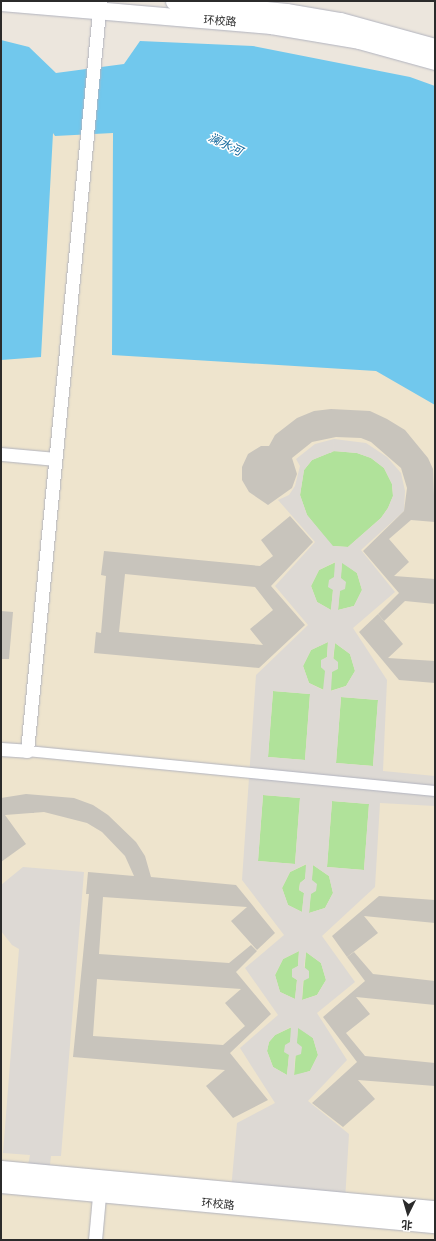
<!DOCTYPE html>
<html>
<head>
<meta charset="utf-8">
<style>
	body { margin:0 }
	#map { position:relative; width:436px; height:1241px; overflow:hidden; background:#ece6dd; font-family:Arial,"Noto Sans SC",sans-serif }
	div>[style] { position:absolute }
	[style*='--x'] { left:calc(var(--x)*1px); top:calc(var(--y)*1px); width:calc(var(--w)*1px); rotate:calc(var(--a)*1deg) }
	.education>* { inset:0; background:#eee4cd }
	.green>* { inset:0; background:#b0e29a }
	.plaza>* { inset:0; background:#ddd9d4 }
	.water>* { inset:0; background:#71c8ed }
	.building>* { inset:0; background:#c8c4bc }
	.roads { filter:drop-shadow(0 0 1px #b1b3be) drop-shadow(0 0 1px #b1b3be) }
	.pedestrian>* { height:10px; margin:-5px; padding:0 5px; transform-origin:5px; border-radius:5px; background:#fff }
	.minor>* { height:13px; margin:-6.5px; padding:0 6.5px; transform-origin:6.5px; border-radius:6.5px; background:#fff }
	.tertiary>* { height:17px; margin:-8.5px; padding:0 8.5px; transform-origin:8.5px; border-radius:8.5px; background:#fff }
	span { translate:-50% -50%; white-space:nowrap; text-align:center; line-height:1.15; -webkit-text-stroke:3px #fff; paint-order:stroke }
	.street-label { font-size:11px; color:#2b2b2b }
	.water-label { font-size:12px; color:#0f669b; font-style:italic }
	.frame { position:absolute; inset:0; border:2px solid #2b2b2b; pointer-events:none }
	.north { position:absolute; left:388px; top:1193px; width:40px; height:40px; -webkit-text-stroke:3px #fff; paint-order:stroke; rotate:185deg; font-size:11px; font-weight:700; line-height:16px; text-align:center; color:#2b2b2b }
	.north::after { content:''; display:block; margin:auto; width:14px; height:18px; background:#2b2b2b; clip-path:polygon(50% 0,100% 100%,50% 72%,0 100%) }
</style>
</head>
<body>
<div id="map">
	<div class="education">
		<div style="clip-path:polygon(20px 106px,435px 182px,435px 1240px,1px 1240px,1px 246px)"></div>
	</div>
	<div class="green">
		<div style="clip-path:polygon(334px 451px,357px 453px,371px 458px,384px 468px,392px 484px,393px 496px,388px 508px,381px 518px,348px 547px,332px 546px,307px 515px,300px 495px,304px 470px,312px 460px)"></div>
		<div style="clip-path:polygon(336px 562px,333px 590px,331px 610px,317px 602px,311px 586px,319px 570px)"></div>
		<div style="clip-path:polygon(342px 562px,357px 573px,362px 590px,354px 606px,338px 610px)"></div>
		<div style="clip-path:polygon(328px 642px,327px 657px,321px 661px,321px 667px,326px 671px,324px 690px,309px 683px,303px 666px,311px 650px)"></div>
		<div style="clip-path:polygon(335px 643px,350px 654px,355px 671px,346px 686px,330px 691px)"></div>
		<div style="clip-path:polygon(273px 691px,310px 694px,305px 760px,268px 757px)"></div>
		<div style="clip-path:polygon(341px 697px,378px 700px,373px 766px,336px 763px)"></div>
		<div style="clip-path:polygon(263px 795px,300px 798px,295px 864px,258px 861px)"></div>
		<div style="clip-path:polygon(332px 801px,369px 804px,364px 870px,327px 867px)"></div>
		<div style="clip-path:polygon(307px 864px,305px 879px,300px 883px,299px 890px,304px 893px,302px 912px,288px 905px,282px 888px,290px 872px)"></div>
		<div style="clip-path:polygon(313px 865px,329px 876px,333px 893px,325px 908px,309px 913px)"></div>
		<div style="clip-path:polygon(299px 951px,298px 966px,292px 970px,292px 976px,297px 980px,295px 999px,280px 992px,275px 975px,283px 959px)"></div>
		<div style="clip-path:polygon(306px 952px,321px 963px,326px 980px,317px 995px,302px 1000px)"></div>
		<div style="clip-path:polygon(292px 1027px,289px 1055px,287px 1075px,273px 1067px,267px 1051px,269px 1042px,275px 1035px)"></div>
		<div style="clip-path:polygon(298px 1027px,313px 1038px,318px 1055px,310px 1071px,294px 1076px)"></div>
	</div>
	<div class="plaza">
		<div style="clip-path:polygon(evenodd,334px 439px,366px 443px,387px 457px,401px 473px,405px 491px,404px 511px,361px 550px,395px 592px,353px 628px,387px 680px,383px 771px,435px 776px,435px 806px,380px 803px,375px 887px,322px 936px,355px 982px,317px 1013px,347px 1060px,308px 1101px,349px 1134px,345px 1201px,231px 1190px,237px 1123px,275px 1103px,240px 1048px,278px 1015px,245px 968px,284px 935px,242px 880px,256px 675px,308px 625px,275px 586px,315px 542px,278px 500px,289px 495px,295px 486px,300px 466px,296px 459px,315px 444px,334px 439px,334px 451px,357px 453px,371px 458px,384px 468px,392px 484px,393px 496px,388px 508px,381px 518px,348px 547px,333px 546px,307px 515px,300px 495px,304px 470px,312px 460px,334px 451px,334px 439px,335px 562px,334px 577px,329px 580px,328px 587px,333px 590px,331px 610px,317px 602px,311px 586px,319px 570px,335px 562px,334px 439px,342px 563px,357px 573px,362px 590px,354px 606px,338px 610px,340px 591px,345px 589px,346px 582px,341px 578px,342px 563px,334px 439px,328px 642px,327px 657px,321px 660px,321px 667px,325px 671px,323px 690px,309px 683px,303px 666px,311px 650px,328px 642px,334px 439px,335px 643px,350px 654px,355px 671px,346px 686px,331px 691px,332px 672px,338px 669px,338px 662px,333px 658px,335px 643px,334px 439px,273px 691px,310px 694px,305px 760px,268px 757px,273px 691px,334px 439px,341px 697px,378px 700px,373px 766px,336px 763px,341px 697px,334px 439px,263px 795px,300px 798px,295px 864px,258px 861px,263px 795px,334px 439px,332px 801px,369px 804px,364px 870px,327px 867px,332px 801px,334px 439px,306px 864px,305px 879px,300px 883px,299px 890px,304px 893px,302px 912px,288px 905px,282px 888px,290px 872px,306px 864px,334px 439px,313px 865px,329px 876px,333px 893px,325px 908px,309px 913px,311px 894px,316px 891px,317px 884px,312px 880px,313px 865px,334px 439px,299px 951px,298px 966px,292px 969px,292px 977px,297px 980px,295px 999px,280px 992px,275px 975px,283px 959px,299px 951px,334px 439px,306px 952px,321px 963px,326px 980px,317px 995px,302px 1000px,303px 981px,309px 978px,309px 971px,304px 967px,306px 952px,334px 439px,291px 1027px,290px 1042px,285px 1045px,284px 1052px,289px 1055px,287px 1075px,273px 1067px,267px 1051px,269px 1042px,275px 1035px,291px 1027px,334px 439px,298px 1028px,313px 1038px,318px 1055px,310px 1071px,294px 1075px,295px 1056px,301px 1054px,302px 1047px,297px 1043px,298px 1028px)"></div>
		<div style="clip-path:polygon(23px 867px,84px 872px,61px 1156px,51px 1156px,49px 1173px,27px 1171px,30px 1155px,3px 1153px,19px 949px,12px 945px,1px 931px,1px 885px)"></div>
	</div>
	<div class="water">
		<div style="clip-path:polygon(1px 40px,29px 47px,56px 73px,124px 64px,140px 41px,253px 46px,410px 77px,435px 86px,435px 405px,376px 371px,112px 355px,113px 133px,55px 136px,53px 133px,41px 357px,1px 360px)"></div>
	</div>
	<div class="building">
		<div style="clip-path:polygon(331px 409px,370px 411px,387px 419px,405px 430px,428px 458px,433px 469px,435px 522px,411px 520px,389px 539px,409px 562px,394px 576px,435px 579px,435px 604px,405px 601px,384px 621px,378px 614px,399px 593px,363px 551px,404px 511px,407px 488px,401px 468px,371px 442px,361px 438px,336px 437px,312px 442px,292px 458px,297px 474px,292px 488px,268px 505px,249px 492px,242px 480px,242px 467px,248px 454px,261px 446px,269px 446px,275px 435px,297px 418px,314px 411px)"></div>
		<div style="clip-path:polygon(evenodd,290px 516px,313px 542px,271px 586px,305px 625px,259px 668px,94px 653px,96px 632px,101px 633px,106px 576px,101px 575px,104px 551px,260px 566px,273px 556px,261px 540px,290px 516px,125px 574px,255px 587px,273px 610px,250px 629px,263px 645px,119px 632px,125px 574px)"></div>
		<div style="clip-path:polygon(1px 611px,13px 612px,9px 659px,1px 659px)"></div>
		<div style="clip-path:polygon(378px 614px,403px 644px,388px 658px,435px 661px,435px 683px,399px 680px,359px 632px)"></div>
		<div style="clip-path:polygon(evenodd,26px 794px,74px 798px,93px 805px,108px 815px,136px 842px,145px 856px,151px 877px,236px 885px,275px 933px,257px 950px,231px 921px,247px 907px,103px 897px,99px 954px,229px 963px,251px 945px,257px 951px,236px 972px,271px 1014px,230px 1053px,268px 1100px,233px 1118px,206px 1086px,225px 1070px,73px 1057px,89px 894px,86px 894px,88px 872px,134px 876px,125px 856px,102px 832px,87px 823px,44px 812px,5px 815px,26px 844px,1px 862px,1px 798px,26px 794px,97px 979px,241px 989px,225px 1003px,245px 1026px,223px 1045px,93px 1036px,97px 979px)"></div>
		<div style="clip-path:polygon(379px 896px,435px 900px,435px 923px,364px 916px,378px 933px,347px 957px,332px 936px)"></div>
		<div style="clip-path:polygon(354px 952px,373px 974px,435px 981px,435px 1005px,356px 997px,370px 1014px,346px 1033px,365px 1056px,435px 1063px,435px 1086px,358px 1080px,375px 1099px,343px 1127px,312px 1103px,357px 1062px,323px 1017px,365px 981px,347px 957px)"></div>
	</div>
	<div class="roads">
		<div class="pedestrian">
			<div style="--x:27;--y:751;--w:410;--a:5.6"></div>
		</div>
		<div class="minor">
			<div style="--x:1;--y:454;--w:54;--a:5.3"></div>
			<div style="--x:1;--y:749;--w:26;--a:4"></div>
			<div style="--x:27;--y:751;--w:754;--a:-84.44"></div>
			<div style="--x:95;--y:1240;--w:55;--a:-84.8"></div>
		</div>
		<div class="tertiary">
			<div style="--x:174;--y:1;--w:113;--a:5.6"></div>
			<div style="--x:286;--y:12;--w:55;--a:9.5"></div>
			<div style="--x:340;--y:21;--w:98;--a:15.3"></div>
			<div style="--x:1;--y:2;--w:271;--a:4.9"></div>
			<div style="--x:271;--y:25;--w:89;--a:9.7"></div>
			<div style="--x:359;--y:40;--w:79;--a:15.4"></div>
			<div style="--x:1;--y:1169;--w:436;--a:5.3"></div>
			<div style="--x:1;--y:1184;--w:436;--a:5.3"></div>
		</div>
	</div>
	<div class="street-label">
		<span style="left:220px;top:21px;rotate:4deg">环校路</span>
		<span style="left:218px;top:1204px;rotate:5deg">环校路</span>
	</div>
	<div class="water-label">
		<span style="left:225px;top:145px;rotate:26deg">澜水河</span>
	</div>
	<div class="frame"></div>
	<div class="north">北</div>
</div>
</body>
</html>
